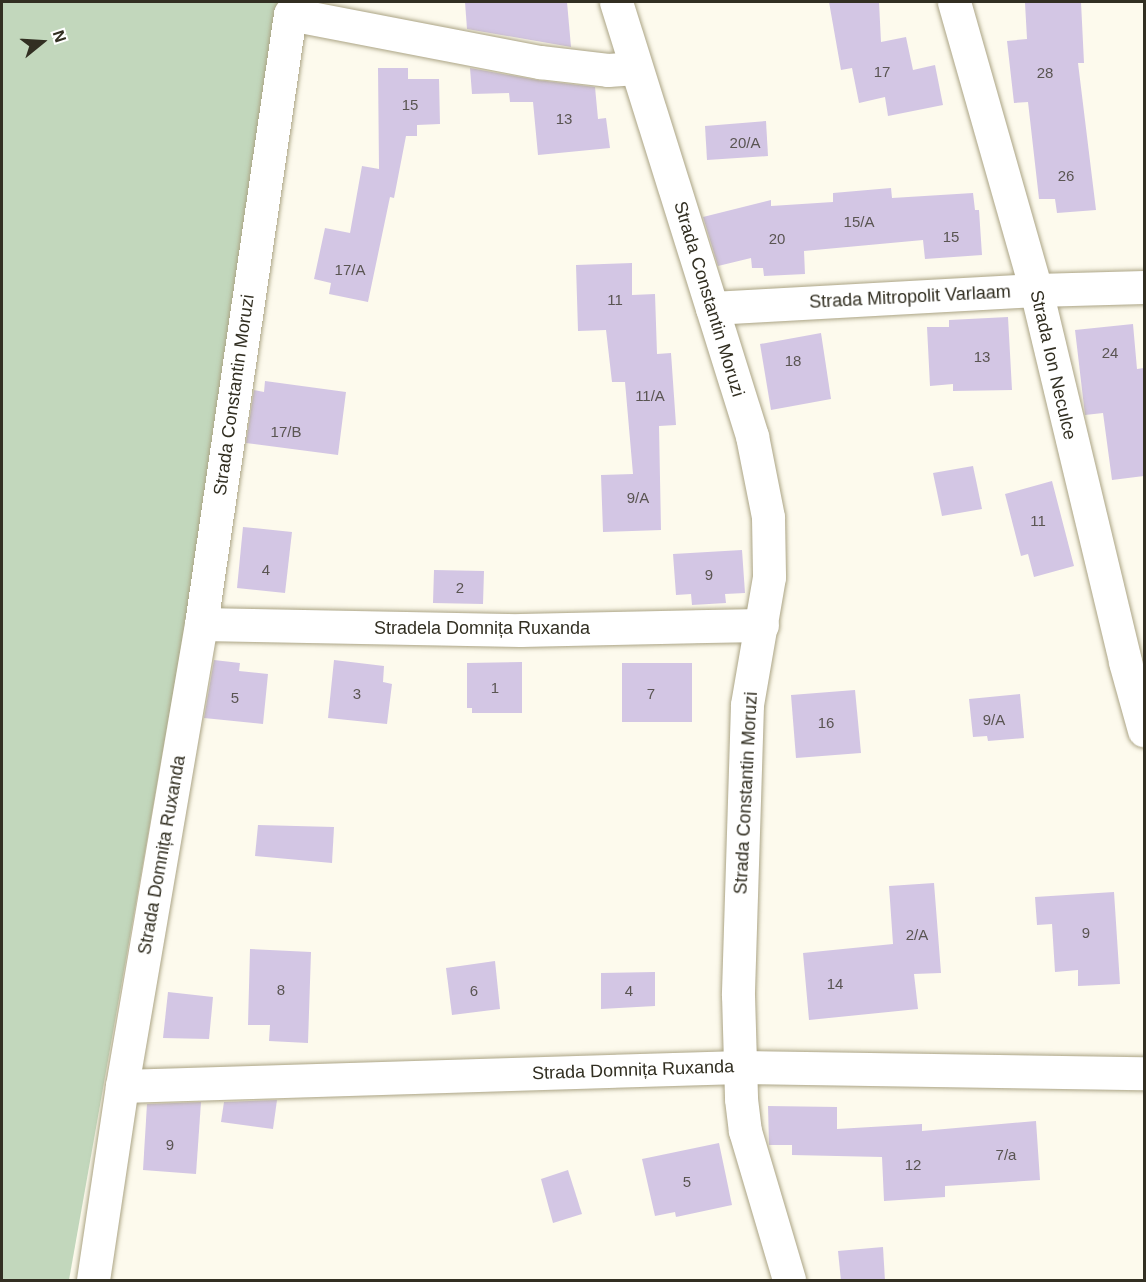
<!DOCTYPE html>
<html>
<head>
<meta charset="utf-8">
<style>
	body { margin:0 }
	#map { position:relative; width:1146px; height:1282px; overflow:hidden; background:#fdfaed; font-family:Helvetica,sans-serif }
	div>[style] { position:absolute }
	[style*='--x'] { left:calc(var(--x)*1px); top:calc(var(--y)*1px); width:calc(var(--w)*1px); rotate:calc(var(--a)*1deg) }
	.green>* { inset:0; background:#c2d7bc }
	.building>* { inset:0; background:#d3c6e4 }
	.roads { filter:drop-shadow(0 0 2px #aba485) drop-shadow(0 0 2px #aba485) }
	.minor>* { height:33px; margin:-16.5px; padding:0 16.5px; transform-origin:16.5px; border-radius:16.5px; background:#fff }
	span { translate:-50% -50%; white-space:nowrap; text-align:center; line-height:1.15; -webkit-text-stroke:5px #fff; paint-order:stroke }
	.number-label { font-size:15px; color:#5a5552 }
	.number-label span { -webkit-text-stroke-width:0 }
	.street-label { font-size:18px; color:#322f22 }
	.frame { position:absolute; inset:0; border:3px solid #322f22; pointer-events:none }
	.north { position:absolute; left:12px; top:12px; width:60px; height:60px; -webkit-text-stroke:4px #fff; paint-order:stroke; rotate:72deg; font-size:16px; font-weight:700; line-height:24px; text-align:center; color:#322f22 }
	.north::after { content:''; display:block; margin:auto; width:21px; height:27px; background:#322f22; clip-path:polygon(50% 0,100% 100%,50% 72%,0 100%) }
</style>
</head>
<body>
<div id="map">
	<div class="green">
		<div style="clip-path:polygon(2px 2px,285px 2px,228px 384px,69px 1280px,2px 1280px)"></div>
	</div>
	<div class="building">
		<div style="clip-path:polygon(465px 2px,567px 2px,571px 47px,467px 29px)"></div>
		<div style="clip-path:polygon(829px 2px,879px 2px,881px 42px,906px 37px,913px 70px,935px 65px,943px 105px,888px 116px,885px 97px,859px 103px,852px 68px,841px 70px)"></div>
		<div style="clip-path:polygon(1040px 2px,1081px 2px,1084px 63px,1078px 63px,1096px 210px,1057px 213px,1055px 199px,1039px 199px,1028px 102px,1014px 103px,1007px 41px,1027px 39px,1025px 3px)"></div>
		<div style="clip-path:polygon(378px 68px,408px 68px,408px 79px,439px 79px,440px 124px,417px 125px,417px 136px,406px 136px,394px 198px,390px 197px,368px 302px,329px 294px,331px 283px,314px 279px,325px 228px,350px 233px,362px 166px,379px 169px)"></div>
		<div style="clip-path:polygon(470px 68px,537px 80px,595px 87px,598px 119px,606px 118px,610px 148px,538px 155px,533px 102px,510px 102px,509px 93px,472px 94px)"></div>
		<div style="clip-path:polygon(766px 121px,768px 156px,707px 160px,705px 126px)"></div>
		<div style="clip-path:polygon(891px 188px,892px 198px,973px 193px,975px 210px,979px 210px,982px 255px,925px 259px,923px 240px,804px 251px,805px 274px,764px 276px,763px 268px,752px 268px,751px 258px,718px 266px,703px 217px,771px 200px,771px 206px,833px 202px,833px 193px)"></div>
		<div style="clip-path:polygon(632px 263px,632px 295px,655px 294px,657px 354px,671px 353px,676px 425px,659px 426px,661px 530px,603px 532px,601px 475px,633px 474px,625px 382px,612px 382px,606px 330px,578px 331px,576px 265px)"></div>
		<div style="clip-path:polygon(1008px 317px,1012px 390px,953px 391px,953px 384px,930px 386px,927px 327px,949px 327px,949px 320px)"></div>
		<div style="clip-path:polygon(1133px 324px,1137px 369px,1144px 368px,1144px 476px,1112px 480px,1103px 413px,1085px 415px,1075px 330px)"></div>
		<div style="clip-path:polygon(821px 333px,831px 399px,771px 410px,760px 344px)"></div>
		<div style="clip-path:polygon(265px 381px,346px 392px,338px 455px,246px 443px,254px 390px,264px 392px)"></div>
		<div style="clip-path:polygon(973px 466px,982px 509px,942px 516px,933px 473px)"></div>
		<div style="clip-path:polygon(1052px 481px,1074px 566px,1034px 577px,1028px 554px,1021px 556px,1005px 494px)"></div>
		<div style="clip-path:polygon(243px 527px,292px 532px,285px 593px,237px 588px)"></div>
		<div style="clip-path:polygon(742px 550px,745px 593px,725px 594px,726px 603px,692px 605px,691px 594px,676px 595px,673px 554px)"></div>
		<div style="clip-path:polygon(434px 570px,484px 571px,483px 604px,433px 603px)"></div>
		<div style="clip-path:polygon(214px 660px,240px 663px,239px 671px,268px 674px,263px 724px,204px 718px)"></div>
		<div style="clip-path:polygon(334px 660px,384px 666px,383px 682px,392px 684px,387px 724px,328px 718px)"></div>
		<div style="clip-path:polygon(522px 662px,522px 713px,472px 713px,472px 708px,467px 708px,467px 663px)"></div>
		<div style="clip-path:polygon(622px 663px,692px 663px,692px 722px,622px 722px)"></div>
		<div style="clip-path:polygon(855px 690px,861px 753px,796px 758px,791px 695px)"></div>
		<div style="clip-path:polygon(1020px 694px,1024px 738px,988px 741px,987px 736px,973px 737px,969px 699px)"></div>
		<div style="clip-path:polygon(258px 825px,334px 827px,332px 863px,255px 856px)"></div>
		<div style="clip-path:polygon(934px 883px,941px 973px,914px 974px,918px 1009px,809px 1020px,803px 953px,893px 944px,889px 886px)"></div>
		<div style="clip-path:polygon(1114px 892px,1120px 984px,1078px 986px,1078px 970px,1055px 972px,1052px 924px,1037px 925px,1035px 897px)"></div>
		<div style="clip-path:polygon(250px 949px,311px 952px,308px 1043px,269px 1041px,270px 1025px,248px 1025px)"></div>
		<div style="clip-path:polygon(495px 961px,500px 1009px,452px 1015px,446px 968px)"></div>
		<div style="clip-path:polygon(655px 972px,655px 1006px,601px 1009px,601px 973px)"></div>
		<div style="clip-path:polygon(168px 992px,213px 997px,209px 1039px,163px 1038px)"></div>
		<div style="clip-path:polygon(277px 1100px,273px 1129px,221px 1122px,224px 1102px)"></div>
		<div style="clip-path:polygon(201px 1102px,196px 1174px,143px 1170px,147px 1104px)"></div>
		<div style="clip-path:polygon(768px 1106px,837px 1107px,837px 1129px,922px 1124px,922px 1131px,1036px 1121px,1040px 1180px,945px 1186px,945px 1197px,884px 1201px,882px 1157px,792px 1155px,792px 1145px,769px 1145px)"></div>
		<div style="clip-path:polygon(719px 1143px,732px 1205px,676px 1217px,675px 1212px,655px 1216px,642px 1159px)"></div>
		<div style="clip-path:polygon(568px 1170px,582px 1214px,553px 1223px,541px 1179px)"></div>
		<div style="clip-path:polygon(883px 1247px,885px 1281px,841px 1281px,838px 1251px)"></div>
	</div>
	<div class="roads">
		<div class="minor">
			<div style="--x:616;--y:2;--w:455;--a:72.6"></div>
			<div style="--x:752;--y:436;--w:83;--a:78.8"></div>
			<div style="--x:768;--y:517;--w:60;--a:89"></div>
			<div style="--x:769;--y:577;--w:130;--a:99.8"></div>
			<div style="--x:747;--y:705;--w:290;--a:91.8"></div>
			<div style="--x:738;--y:995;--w:104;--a:88.3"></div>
			<div style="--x:741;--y:1099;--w:32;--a:83"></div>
			<div style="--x:745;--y:1131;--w:155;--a:73.5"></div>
			<div style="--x:954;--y:2;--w:299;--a:74.1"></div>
			<div style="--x:1036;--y:290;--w:382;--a:76.5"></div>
			<div style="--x:1125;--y:662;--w:71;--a:74.4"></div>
			<div style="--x:712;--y:308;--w:324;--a:-3.2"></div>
			<div style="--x:1036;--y:290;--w:108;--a:-1.6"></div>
			<div style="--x:201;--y:624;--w:319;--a:1.1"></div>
			<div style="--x:520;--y:630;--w:242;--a:-1.2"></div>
			<div style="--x:122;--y:1086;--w:619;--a:-1.76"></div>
			<div style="--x:741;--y:1067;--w:403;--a:0.9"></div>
			<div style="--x:93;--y:1280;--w:196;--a:-81.5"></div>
			<div style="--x:122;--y:1086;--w:469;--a:-80.3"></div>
			<div style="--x:201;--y:624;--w:616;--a:-81.7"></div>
			<div style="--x:290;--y:14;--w:255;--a:10.9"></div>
			<div style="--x:540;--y:62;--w:68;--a:6.7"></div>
			<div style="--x:608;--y:70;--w:28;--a:-4"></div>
		</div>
	</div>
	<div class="number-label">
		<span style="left:882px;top:72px">17</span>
		<span style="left:1045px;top:73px">28</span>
		<span style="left:410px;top:105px">15</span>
		<span style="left:564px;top:119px">13</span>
		<span style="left:745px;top:143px">20/A</span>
		<span style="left:1066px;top:176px">26</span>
		<span style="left:859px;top:222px">15/A</span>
		<span style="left:951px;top:237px">15</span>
		<span style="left:777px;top:239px">20</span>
		<span style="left:350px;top:270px">17/A</span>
		<span style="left:615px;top:300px">11</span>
		<span style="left:1110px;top:353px">24</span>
		<span style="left:982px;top:357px">13</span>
		<span style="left:793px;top:361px">18</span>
		<span style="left:650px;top:396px">11/A</span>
		<span style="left:286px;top:432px">17/B</span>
		<span style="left:638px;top:498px">9/A</span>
		<span style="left:1038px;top:521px">11</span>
		<span style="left:266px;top:570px">4</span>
		<span style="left:709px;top:575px">9</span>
		<span style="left:460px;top:588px">2</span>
		<span style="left:495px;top:688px">1</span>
		<span style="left:357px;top:694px">3</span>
		<span style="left:651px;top:694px">7</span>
		<span style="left:235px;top:698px">5</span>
		<span style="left:994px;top:720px">9/A</span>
		<span style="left:826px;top:723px">16</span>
		<span style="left:1086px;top:933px">9</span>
		<span style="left:917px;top:935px">2/A</span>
		<span style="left:835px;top:984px">14</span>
		<span style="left:281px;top:990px">8</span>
		<span style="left:474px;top:991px">6</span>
		<span style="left:629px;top:991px">4</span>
		<span style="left:170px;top:1145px">9</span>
		<span style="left:1006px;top:1155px">7/a</span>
		<span style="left:913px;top:1165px">12</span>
		<span style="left:687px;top:1182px">5</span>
	</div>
	<div class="street-label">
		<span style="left:910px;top:297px;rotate:-3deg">Strada Mitropolit Varlaam</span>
		<span style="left:709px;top:299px;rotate:73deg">Strada Constantin Moruzi</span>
		<span style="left:1053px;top:365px;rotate:77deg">Strada Ion Neculce</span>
		<span style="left:234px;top:395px;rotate:-82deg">Strada Constantin Moruzi</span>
		<span style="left:482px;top:628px">Stradela Domnița Ruxanda</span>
		<span style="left:746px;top:793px;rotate:-87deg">Strada Constantin Moruzi</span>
		<span style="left:162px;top:855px;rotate:-80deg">Strada Domnița Ruxanda</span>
		<span style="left:633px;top:1070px;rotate:-2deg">Strada Domnița Ruxanda</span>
	</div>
	<div class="frame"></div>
	<div class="north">N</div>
</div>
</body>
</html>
